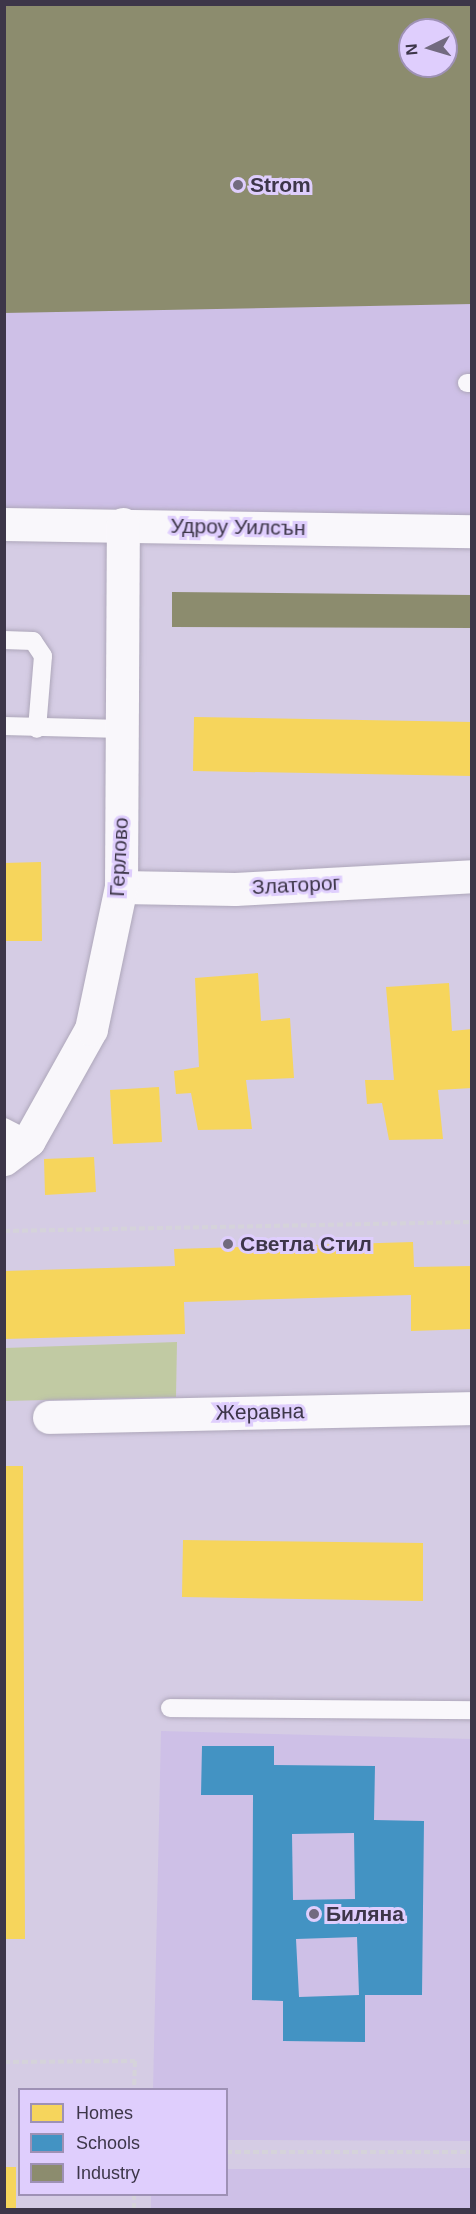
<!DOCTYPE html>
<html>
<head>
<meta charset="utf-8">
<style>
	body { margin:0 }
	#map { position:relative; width:476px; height:2214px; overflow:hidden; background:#d5cce4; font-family:Arial,sans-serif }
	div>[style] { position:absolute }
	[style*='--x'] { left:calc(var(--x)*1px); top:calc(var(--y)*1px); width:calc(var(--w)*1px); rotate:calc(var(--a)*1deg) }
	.built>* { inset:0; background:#cec0e7 }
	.green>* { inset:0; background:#c1caa3 }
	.homes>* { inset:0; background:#f6d55c }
	.schools>* { inset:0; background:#4393c3 }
	.industry>* { inset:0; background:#8c8c6e }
	.path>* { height:4px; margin-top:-2px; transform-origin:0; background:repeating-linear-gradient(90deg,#d5d3da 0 6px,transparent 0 9px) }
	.roads { filter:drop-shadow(0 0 2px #aea7ba) drop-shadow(0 0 2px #aea7ba) }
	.lane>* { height:18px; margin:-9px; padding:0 9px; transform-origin:9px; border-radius:9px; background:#f9f7fb }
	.street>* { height:33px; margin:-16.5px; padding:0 16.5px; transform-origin:16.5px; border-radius:16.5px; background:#f9f7fb }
	.dots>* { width:16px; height:16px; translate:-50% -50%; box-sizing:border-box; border:3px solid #dfcefd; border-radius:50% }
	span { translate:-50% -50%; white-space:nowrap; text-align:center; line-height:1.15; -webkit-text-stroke:6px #dfcefd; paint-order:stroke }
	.poi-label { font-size:21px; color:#3d3649; font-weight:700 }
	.left { translate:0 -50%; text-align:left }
	.street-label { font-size:21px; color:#3d3649 }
	.frame { position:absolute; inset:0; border:6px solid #3d3649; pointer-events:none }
	.legend { position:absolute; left:18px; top:2088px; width:210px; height:108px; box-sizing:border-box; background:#dfcefd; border:2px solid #9e91b5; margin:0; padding:8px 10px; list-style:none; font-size:18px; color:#3d3649 }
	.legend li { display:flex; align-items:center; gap:12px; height:30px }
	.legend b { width:30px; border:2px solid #9e91b5 }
	.north { position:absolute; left:398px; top:18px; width:60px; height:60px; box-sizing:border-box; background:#dfcefd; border:2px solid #9e91b5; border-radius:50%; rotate:265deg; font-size:16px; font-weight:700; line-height:24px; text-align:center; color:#3d3649 }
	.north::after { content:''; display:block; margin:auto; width:21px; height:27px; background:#726a7f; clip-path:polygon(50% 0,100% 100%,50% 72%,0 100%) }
</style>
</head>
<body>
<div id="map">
	<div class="built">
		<div style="clip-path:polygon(evenodd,5px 5px,471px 5px,471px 521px,5px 520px,5px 5px,410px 30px,446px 30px,446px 66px,410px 66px,410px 30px)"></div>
		<div style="clip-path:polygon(161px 1731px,471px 1739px,471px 2141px,227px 2140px,226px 2090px,153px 2090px)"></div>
		<div style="clip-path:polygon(471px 2168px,471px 2209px,151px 2209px,151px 2195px,226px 2194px,227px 2169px)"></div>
	</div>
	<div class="green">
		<div style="clip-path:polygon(177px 1342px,176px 1397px,5px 1401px,5px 1348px)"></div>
	</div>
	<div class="homes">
		<div style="clip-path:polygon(194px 717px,472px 722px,472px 776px,193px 771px)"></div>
		<div style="clip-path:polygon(41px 862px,42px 941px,4px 941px,4px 863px)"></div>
		<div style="clip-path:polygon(258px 973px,261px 1021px,290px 1018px,294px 1078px,246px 1080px,252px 1129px,198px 1130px,191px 1093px,176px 1094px,174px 1071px,199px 1067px,195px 978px)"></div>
		<div style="clip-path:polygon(449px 983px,452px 1031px,472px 1029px,472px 1088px,438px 1090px,443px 1139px,389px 1140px,382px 1103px,367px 1104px,365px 1080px,394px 1080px,386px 987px)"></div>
		<div style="clip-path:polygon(159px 1087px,162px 1142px,113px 1144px,110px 1090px)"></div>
		<div style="clip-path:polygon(94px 1157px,96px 1192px,45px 1195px,44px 1159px)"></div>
		<div style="clip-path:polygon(413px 1242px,414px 1267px,472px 1266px,472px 1329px,411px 1331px,411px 1295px,184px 1302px,185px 1334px,4px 1339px,4px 1271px,175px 1266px,174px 1249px)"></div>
		<div style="clip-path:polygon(4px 1466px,23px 1466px,25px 1939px,4px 1939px)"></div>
		<div style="clip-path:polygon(183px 1540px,423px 1543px,423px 1601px,182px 1597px)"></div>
		<div style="clip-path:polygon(4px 2167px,16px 2167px,16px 2210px,4px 2210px)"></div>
	</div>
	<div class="schools">
		<div style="clip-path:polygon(evenodd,202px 1746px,274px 1746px,274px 1765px,375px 1766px,374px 1820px,424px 1821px,422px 1995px,365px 1995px,365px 2042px,283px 2041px,283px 2001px,252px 2000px,253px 1795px,201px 1795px,202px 1746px,354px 1833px,355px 1899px,293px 1900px,292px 1834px,354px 1833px,202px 1746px,357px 1937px,359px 1995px,299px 1997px,296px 1939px,357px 1937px)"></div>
	</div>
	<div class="industry">
		<div style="clip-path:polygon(evenodd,4px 4px,472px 4px,472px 304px,4px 313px,4px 4px,410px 30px,446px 30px,446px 66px,410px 66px,410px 30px)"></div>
		<div style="clip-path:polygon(172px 592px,472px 595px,472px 628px,172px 627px)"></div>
	</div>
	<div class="path">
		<div style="--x:4;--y:1231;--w:468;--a:-1.1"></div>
		<div style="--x:4;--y:2062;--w:131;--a:-0.4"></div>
		<div style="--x:135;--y:2061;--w:29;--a:92"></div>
		<div style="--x:226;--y:2152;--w:246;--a:0"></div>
		<div style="--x:134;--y:2194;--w:16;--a:90"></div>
	</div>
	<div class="roads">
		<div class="lane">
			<div style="--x:467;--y:383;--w:5;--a:0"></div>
			<div style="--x:4;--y:640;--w:29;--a:2"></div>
			<div style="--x:33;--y:641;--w:18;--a:56"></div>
			<div style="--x:43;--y:656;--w:73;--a:94.7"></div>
			<div style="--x:4;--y:726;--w:118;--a:1.5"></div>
			<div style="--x:4;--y:1127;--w:28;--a:27"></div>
			<div style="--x:170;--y:1708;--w:302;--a:0.4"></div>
		</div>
		<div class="street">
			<div style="--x:4;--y:524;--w:468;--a:0.9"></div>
			<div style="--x:121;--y:887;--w:114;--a:1"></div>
			<div style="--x:235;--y:889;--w:237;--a:-3.1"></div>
			<div style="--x:4;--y:1159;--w:31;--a:-37"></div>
			<div style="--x:29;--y:1140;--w:127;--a:-60.8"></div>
			<div style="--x:91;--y:1029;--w:145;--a:-78.1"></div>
			<div style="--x:121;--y:887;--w:363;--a:-89.7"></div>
			<div style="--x:49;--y:1417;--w:423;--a:-1.2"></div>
		</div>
	</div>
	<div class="dots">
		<div style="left:238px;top:185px;background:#726a7f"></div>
		<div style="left:228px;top:1244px;background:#726a7f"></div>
		<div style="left:314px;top:1914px;background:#726a7f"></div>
	</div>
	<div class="poi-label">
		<span class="left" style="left:250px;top:185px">Strom</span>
		<span class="left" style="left:240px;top:1244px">Светла Стил</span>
		<span class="left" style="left:326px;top:1914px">Биляна</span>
	</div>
	<div class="street-label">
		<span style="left:238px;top:527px;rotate:1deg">Удроу Уилсън</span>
		<span style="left:119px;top:857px;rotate:-87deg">Герлово</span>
		<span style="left:296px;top:885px;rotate:-3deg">Златорог</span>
		<span style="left:260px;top:1412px;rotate:-1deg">Жеравна</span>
	</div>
	<div class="frame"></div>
	<ul class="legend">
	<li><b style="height:16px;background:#f6d55c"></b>Homes</li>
	<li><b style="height:16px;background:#4393c3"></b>Schools</li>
	<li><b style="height:16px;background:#8c8c6e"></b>Industry</li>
	</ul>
	<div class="north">N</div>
</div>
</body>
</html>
